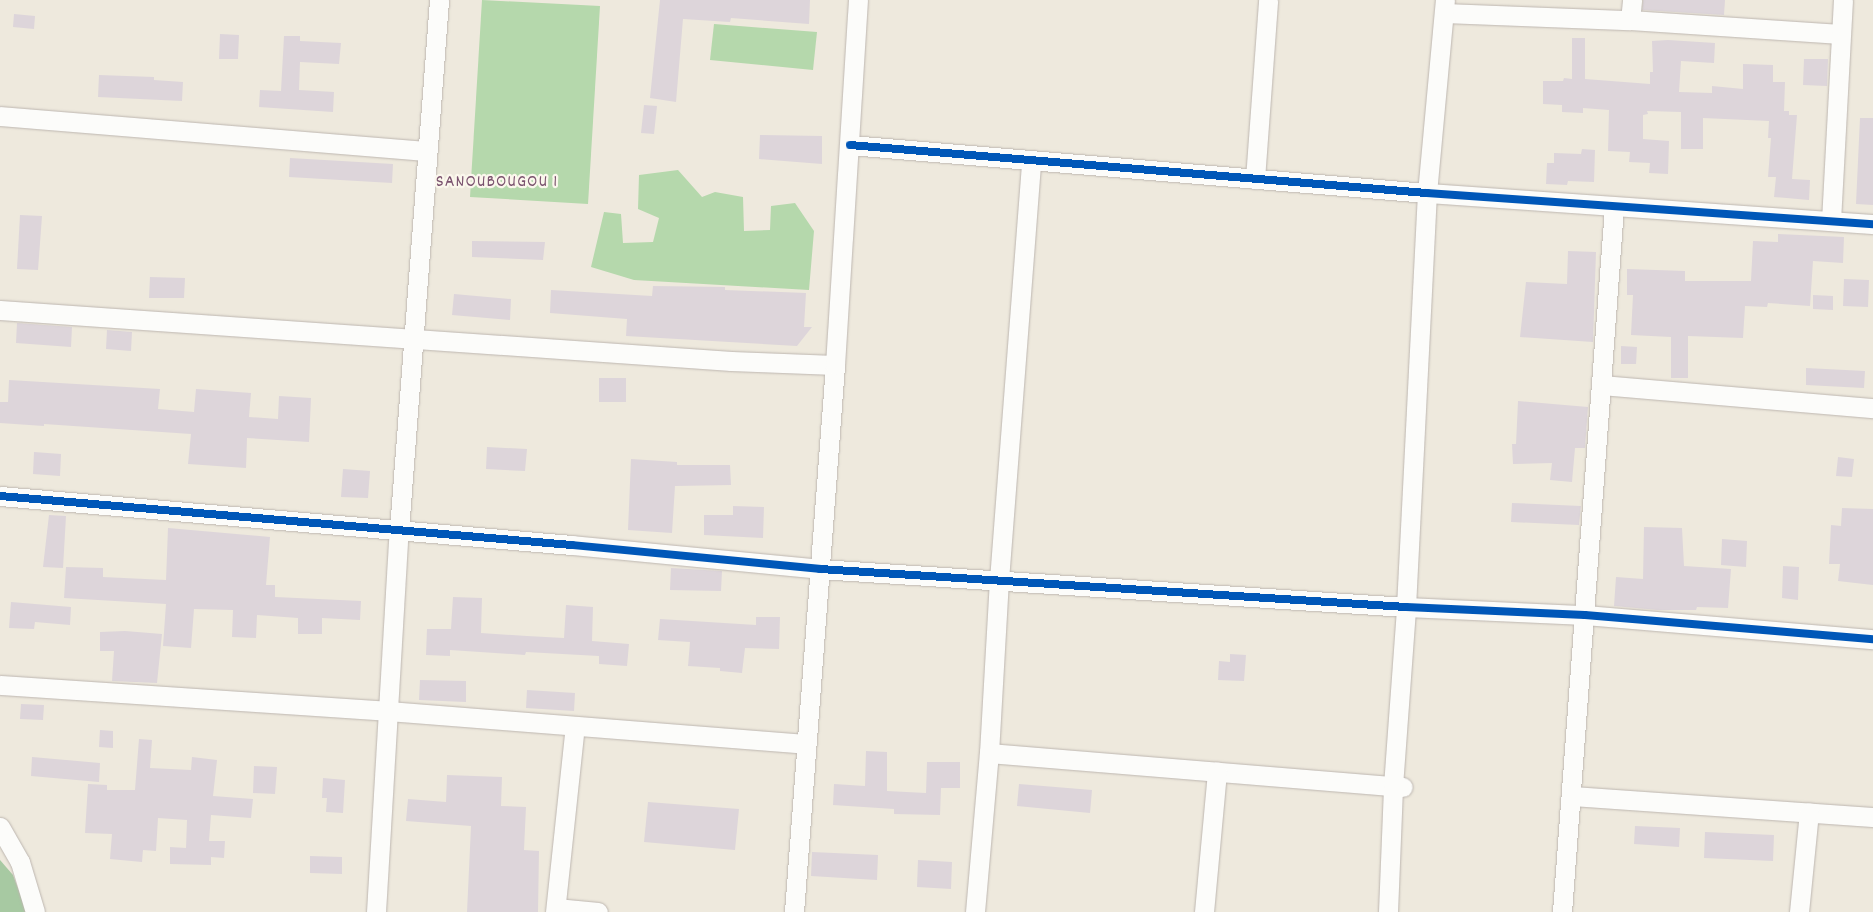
<!DOCTYPE html>
<html>
<head>
<meta charset="utf-8">
<style>
	body { margin:0 }
	#map { position:relative; width:1873px; height:912px; overflow:hidden; background:#eee9dd; font-family:Dekko,sans-serif }
	div>[style] { position:absolute }
	[style*='--x'] { left:calc(var(--x)*1px); top:calc(var(--y)*1px); width:calc(var(--w)*1px); rotate:calc(var(--a)*1deg) }
	.green>* { inset:0; background:#b5d8ac }
	.forest>* { inset:0; background:#a7c9a2 }
	.building>* { inset:0; background:#ddd5da }
	.roads { filter:drop-shadow(0 0 1px #bdb6b0) drop-shadow(0 0 1px #bdb6b0) }
	.minor>* { height:19px; margin:-9.5px; padding:0 9.5px; transform-origin:9.5px; border-radius:9.5px; background:#fcfcfa }
	.cycleway>* { height:8px; margin:-4px; padding:0 4px; transform-origin:4px; border-radius:4px; background:#0057b8 }
	span { translate:-50% -50%; white-space:nowrap; text-align:center; line-height:1.15; -webkit-text-stroke:4.5px #fbf7ec; paint-order:stroke }
	.quarter-label { font-size:18px; color:#7a526e; letter-spacing:1px }
</style>
</head>
<body>
<div id="map">
	<div class="green">
		<div style="clip-path:polygon(482px 0,600px 6px,588px 204px,470px 197px)"></div>
		<div style="clip-path:polygon(714px 24px,817px 32px,813px 70px,710px 60px)"></div>
		<div style="clip-path:polygon(678px 170px,702px 197px,715px 192px,743px 197px,744px 231px,770px 230px,771px 206px,795px 203px,814px 231px,809px 290px,634px 280px,591px 267px,604px 212px,621px 214px,623px 243px,653px 242px,659px 218px,638px 209px,639px 175px)"></div>
	</div>
	<div class="forest">
		<div style="clip-path:polygon(0 860px,13px 875px,27px 912px,0 912px)"></div>
	</div>
	<div class="building">
		<div style="clip-path:polygon(660px 0,810px 0,809px 24px,731px 18px,730px 22px,683px 19px,676px 102px,650px 98px)"></div>
		<div style="clip-path:polygon(1643px 0,1725px 0,1724px 15px,1642px 10px)"></div>
		<div style="clip-path:polygon(14px 14px,35px 16px,34px 29px,13px 27px)"></div>
		<div style="clip-path:polygon(220px 34px,239px 35px,238px 59px,219px 59px)"></div>
		<div style="clip-path:polygon(284px 36px,300px 36px,300px 41px,341px 43px,339px 64px,300px 62px,299px 90px,334px 92px,333px 112px,259px 107px,260px 90px,281px 91px)"></div>
		<div style="clip-path:polygon(1572px 38px,1585px 38px,1585px 79px,1650px 84px,1650px 72px,1653px 72px,1652px 41px,1668px 40px,1715px 43px,1714px 63px,1681px 61px,1679px 92px,1712px 93px,1712px 86px,1743px 89px,1743px 64px,1773px 65px,1773px 82px,1785px 82px,1784px 111px,1789px 111px,1789px 115px,1797px 115px,1792px 179px,1810px 180px,1809px 200px,1774px 197px,1776px 177px,1768px 177px,1771px 138px,1768px 138px,1769px 121px,1703px 118px,1703px 149px,1681px 149px,1681px 112px,1647px 111px,1648px 114px,1643px 115px,1643px 139px,1669px 141px,1668px 174px,1649px 173px,1650px 163px,1629px 162px,1630px 152px,1608px 151px,1609px 110px,1583px 108px,1583px 113px,1562px 112px,1562px 105px,1543px 104px,1543px 81px,1563px 81px,1564px 78px,1572px 79px)"></div>
		<div style="clip-path:polygon(1804px 59px,1828px 59px,1827px 86px,1803px 85px)"></div>
		<div style="clip-path:polygon(99px 75px,154px 77px,154px 80px,183px 82px,182px 101px,98px 97px)"></div>
		<div style="clip-path:polygon(644px 105px,657px 106px,654px 134px,641px 133px)"></div>
		<div style="clip-path:polygon(1860px 118px,1873px 118px,1873px 205px,1856px 204px)"></div>
		<div style="clip-path:polygon(760px 135px,822px 136px,822px 164px,759px 159px)"></div>
		<div style="clip-path:polygon(1582px 149px,1595px 150px,1594px 182px,1568px 181px,1567px 185px,1546px 184px,1547px 163px,1554px 163px,1554px 153px,1581px 154px)"></div>
		<div style="clip-path:polygon(290px 158px,393px 164px,392px 183px,289px 177px)"></div>
		<div style="clip-path:polygon(20px 215px,42px 216px,38px 270px,17px 269px)"></div>
		<div style="clip-path:polygon(1778px 234px,1844px 237px,1843px 263px,1813px 261px,1810px 306px,1768px 303px,1767px 307px,1745px 306px,1743px 338px,1688px 336px,1688px 378px,1671px 378px,1671px 337px,1631px 335px,1633px 295px,1627px 295px,1627px 269px,1685px 271px,1685px 281px,1751px 281px,1753px 241px,1778px 242px)"></div>
		<div style="clip-path:polygon(472px 241px,545px 242px,543px 260px,472px 257px)"></div>
		<div style="clip-path:polygon(1568px 251px,1596px 252px,1593px 342px,1520px 337px,1526px 282px,1567px 284px)"></div>
		<div style="clip-path:polygon(150px 277px,185px 278px,184px 298px,149px 298px)"></div>
		<div style="clip-path:polygon(1844px 279px,1869px 280px,1868px 307px,1843px 306px)"></div>
		<div style="clip-path:polygon(653px 286px,725px 287px,725px 290px,806px 293px,804px 327px,812px 327px,797px 346px,626px 336px,627px 319px,550px 313px,551px 290px,652px 296px)"></div>
		<div style="clip-path:polygon(454px 294px,511px 299px,510px 320px,452px 315px)"></div>
		<div style="clip-path:polygon(1813px 295px,1833px 296px,1833px 310px,1813px 309px)"></div>
		<div style="clip-path:polygon(17px 323px,72px 327px,71px 347px,16px 343px)"></div>
		<div style="clip-path:polygon(107px 330px,132px 332px,131px 351px,106px 349px)"></div>
		<div style="clip-path:polygon(1621px 346px,1637px 347px,1636px 364px,1621px 364px)"></div>
		<div style="clip-path:polygon(1806px 368px,1865px 371px,1864px 388px,1806px 385px)"></div>
		<div style="clip-path:polygon(599px 378px,626px 378px,626px 402px,599px 402px)"></div>
		<div style="clip-path:polygon(9px 380px,160px 389px,158px 409px,194px 412px,196px 389px,251px 393px,249px 417px,278px 419px,279px 396px,311px 398px,309px 442px,247px 438px,246px 468px,188px 464px,191px 434px,44px 424px,44px 426px,0 423px,0 402px,8px 402px)"></div>
		<div style="clip-path:polygon(1518px 401px,1588px 407px,1585px 448px,1575px 448px,1572px 482px,1550px 480px,1552px 463px,1513px 464px,1512px 444px,1516px 444px)"></div>
		<div style="clip-path:polygon(487px 447px,527px 449px,525px 471px,486px 469px)"></div>
		<div style="clip-path:polygon(34px 452px,61px 454px,60px 476px,33px 474px)"></div>
		<div style="clip-path:polygon(1838px 457px,1854px 459px,1852px 477px,1836px 476px)"></div>
		<div style="clip-path:polygon(631px 459px,677px 462px,677px 465px,730px 465px,731px 485px,675px 486px,672px 533px,628px 530px)"></div>
		<div style="clip-path:polygon(343px 469px,370px 471px,368px 498px,341px 497px)"></div>
		<div style="clip-path:polygon(1512px 503px,1581px 506px,1579px 525px,1511px 522px)"></div>
		<div style="clip-path:polygon(733px 506px,764px 507px,763px 538px,704px 535px,704px 515px,733px 515px)"></div>
		<div style="clip-path:polygon(1842px 508px,1873px 509px,1873px 585px,1838px 581px,1840px 564px,1829px 564px,1831px 525px,1841px 526px)"></div>
		<div style="clip-path:polygon(49px 515px,66px 516px,63px 568px,43px 567px)"></div>
		<div style="clip-path:polygon(1644px 527px,1682px 528px,1684px 566px,1731px 569px,1728px 608px,1697px 607px,1696px 610px,1658px 610px,1614px 606px,1616px 577px,1643px 579px)"></div>
		<div style="clip-path:polygon(168px 528px,270px 537px,266px 585px,275px 585px,275px 597px,361px 601px,360px 620px,322px 618px,322px 634px,298px 634px,298px 618px,257px 615px,256px 638px,232px 637px,233px 610px,194px 609px,191px 648px,163px 646px,166px 604px,64px 598px,66px 567px,103px 568px,103px 577px,166px 580px)"></div>
		<div style="clip-path:polygon(1722px 539px,1747px 541px,1746px 567px,1721px 565px)"></div>
		<div style="clip-path:polygon(1783px 566px,1799px 567px,1798px 600px,1782px 598px)"></div>
		<div style="clip-path:polygon(671px 568px,722px 571px,721px 591px,670px 590px)"></div>
		<div style="clip-path:polygon(453px 597px,482px 598px,481px 633px,527px 636px,564px 638px,566px 605px,593px 607px,592px 641px,629px 644px,627px 666px,599px 664px,599px 656px,526px 652px,525px 655px,450px 650px,450px 656px,426px 655px,427px 629px,451px 629px)"></div>
		<div style="clip-path:polygon(11px 602px,71px 607px,70px 625px,35px 622px,34px 629px,9px 628px)"></div>
		<div style="clip-path:polygon(756px 617px,780px 617px,779px 649px,745px 648px,742px 673px,720px 671px,720px 668px,688px 666px,690px 642px,658px 640px,660px 619px,756px 625px)"></div>
		<div style="clip-path:polygon(125px 631px,162px 634px,157px 683px,112px 681px,114px 651px,100px 651px,100px 632px)"></div>
		<div style="clip-path:polygon(1230px 654px,1246px 655px,1244px 681px,1218px 680px,1219px 661px,1230px 662px)"></div>
		<div style="clip-path:polygon(420px 680px,466px 681px,466px 702px,419px 700px)"></div>
		<div style="clip-path:polygon(527px 690px,575px 693px,574px 711px,526px 708px)"></div>
		<div style="clip-path:polygon(21px 704px,44px 705px,43px 720px,20px 719px)"></div>
		<div style="clip-path:polygon(100px 730px,113px 731px,113px 748px,99px 747px)"></div>
		<div style="clip-path:polygon(139px 739px,152px 740px,150px 768px,191px 770px,192px 757px,217px 760px,213px 796px,253px 799px,251px 818px,211px 815px,209px 841px,225px 841px,224px 858px,211px 857px,211px 865px,170px 864px,170px 847px,186px 848px,187px 820px,158px 818px,156px 851px,143px 850px,142px 862px,110px 859px,112px 834px,85px 833px,88px 784px,107px 785px,107px 790px,135px 790px)"></div>
		<div style="clip-path:polygon(866px 751px,887px 752px,887px 791px,926px 793px,927px 762px,960px 762px,960px 788px,941px 788px,940px 815px,894px 814px,894px 809px,833px 805px,834px 784px,865px 786px)"></div>
		<div style="clip-path:polygon(32px 757px,100px 763px,99px 782px,31px 776px)"></div>
		<div style="clip-path:polygon(254px 766px,277px 767px,275px 794px,253px 793px)"></div>
		<div style="clip-path:polygon(447px 775px,502px 777px,501px 806px,526px 807px,524px 850px,539px 851px,538px 912px,467px 912px,471px 826px,406px 821px,408px 799px,446px 802px)"></div>
		<div style="clip-path:polygon(323px 778px,345px 780px,343px 813px,326px 812px,327px 798px,322px 798px)"></div>
		<div style="clip-path:polygon(1019px 784px,1092px 790px,1090px 813px,1017px 806px)"></div>
		<div style="clip-path:polygon(648px 802px,739px 809px,735px 850px,644px 842px)"></div>
		<div style="clip-path:polygon(1635px 826px,1680px 828px,1679px 847px,1634px 844px)"></div>
		<div style="clip-path:polygon(1705px 832px,1774px 835px,1773px 861px,1704px 858px)"></div>
		<div style="clip-path:polygon(812px 852px,878px 855px,877px 880px,811px 876px)"></div>
		<div style="clip-path:polygon(310px 856px,342px 857px,342px 874px,310px 873px)"></div>
		<div style="clip-path:polygon(918px 860px,952px 862px,951px 889px,917px 887px)"></div>
	</div>
	<div class="roads">
		<div class="minor">
			<div style="--x:1444;--y:13;--w:186;--a:2.2"></div>
			<div style="--x:1630;--y:20;--w:211;--a:3.8"></div>
			<div style="--x:1630;--y:20;--w:20;--a:-84"></div>
			<div style="--x:0;--y:116;--w:427;--a:4.7"></div>
			<div style="--x:850;--y:145;--w:579;--a:4.76"></div>
			<div style="--x:1427;--y:193;--w:447;--a:4"></div>
			<div style="--x:1255;--y:179;--w:179;--a:-85.8"></div>
			<div style="--x:1831;--y:221;--w:221;--a:-86.9"></div>
			<div style="--x:0;--y:310;--w:733;--a:3.99"></div>
			<div style="--x:731;--y:361;--w:104;--a:2.2"></div>
			<div style="--x:1602;--y:385;--w:272;--a:4.9"></div>
			<div style="--x:0;--y:496;--w:574;--a:4.9"></div>
			<div style="--x:572;--y:545;--w:249;--a:5.5"></div>
			<div style="--x:820;--y:569;--w:587;--a:3.71"></div>
			<div style="--x:1406;--y:607;--w:179;--a:2.6"></div>
			<div style="--x:1585;--y:615;--w:289;--a:4.8"></div>
			<div style="--x:0;--y:685;--w:389;--a:3.8"></div>
			<div style="--x:388;--y:711;--w:419;--a:4.5"></div>
			<div style="--x:989;--y:753;--w:415;--a:4.7"></div>
			<div style="--x:1571;--y:796;--w:303;--a:4"></div>
			<div style="--x:0;--y:827;--w:40;--a:60.3"></div>
			<div style="--x:20;--y:862;--w:52;--a:73.3"></div>
			<div style="--x:556;--y:908;--w:42;--a:5.4"></div>
			<div style="--x:376;--y:912;--w:383;--a:-86.6"></div>
			<div style="--x:399;--y:530;--w:532;--a:-85.68"></div>
			<div style="--x:555;--y:912;--w:187;--a:-83.9"></div>
			<div style="--x:794;--y:912;--w:549;--a:-85.71"></div>
			<div style="--x:835;--y:365;--w:366;--a:-86.4"></div>
			<div style="--x:975;--y:912;--w:160;--a:-85"></div>
			<div style="--x:989;--y:753;--w:173;--a:-86.7"></div>
			<div style="--x:999;--y:580;--w:421;--a:-85.6"></div>
			<div style="--x:1204;--y:912;--w:141;--a:-84.7"></div>
			<div style="--x:1388;--y:912;--w:126;--a:-87.7"></div>
			<div style="--x:1393;--y:786;--w:179;--a:-85.8"></div>
			<div style="--x:1406;--y:607;--w:415;--a:-87.1"></div>
			<div style="--x:1427;--y:193;--w:194;--a:-84.7"></div>
			<div style="--x:1562;--y:912;--w:706;--a:-85.78"></div>
			<div style="--x:1799;--y:912;--w:100;--a:-84.3"></div>
		</div>
	</div>
	<div class="cycleway">
		<div style="--x:850;--y:145;--w:579;--a:4.76"></div>
		<div style="--x:1427;--y:193;--w:447;--a:4"></div>
		<div style="--x:0;--y:496;--w:574;--a:4.9"></div>
		<div style="--x:572;--y:545;--w:249;--a:5.5"></div>
		<div style="--x:820;--y:569;--w:587;--a:3.71"></div>
		<div style="--x:1406;--y:607;--w:179;--a:2.6"></div>
		<div style="--x:1585;--y:615;--w:289;--a:4.8"></div>
	</div>
	<div class="quarter-label">
		<span style="left:497px;top:183px">SANOUBOUGOU 1</span>
	</div>
</div>
</body>
</html>
